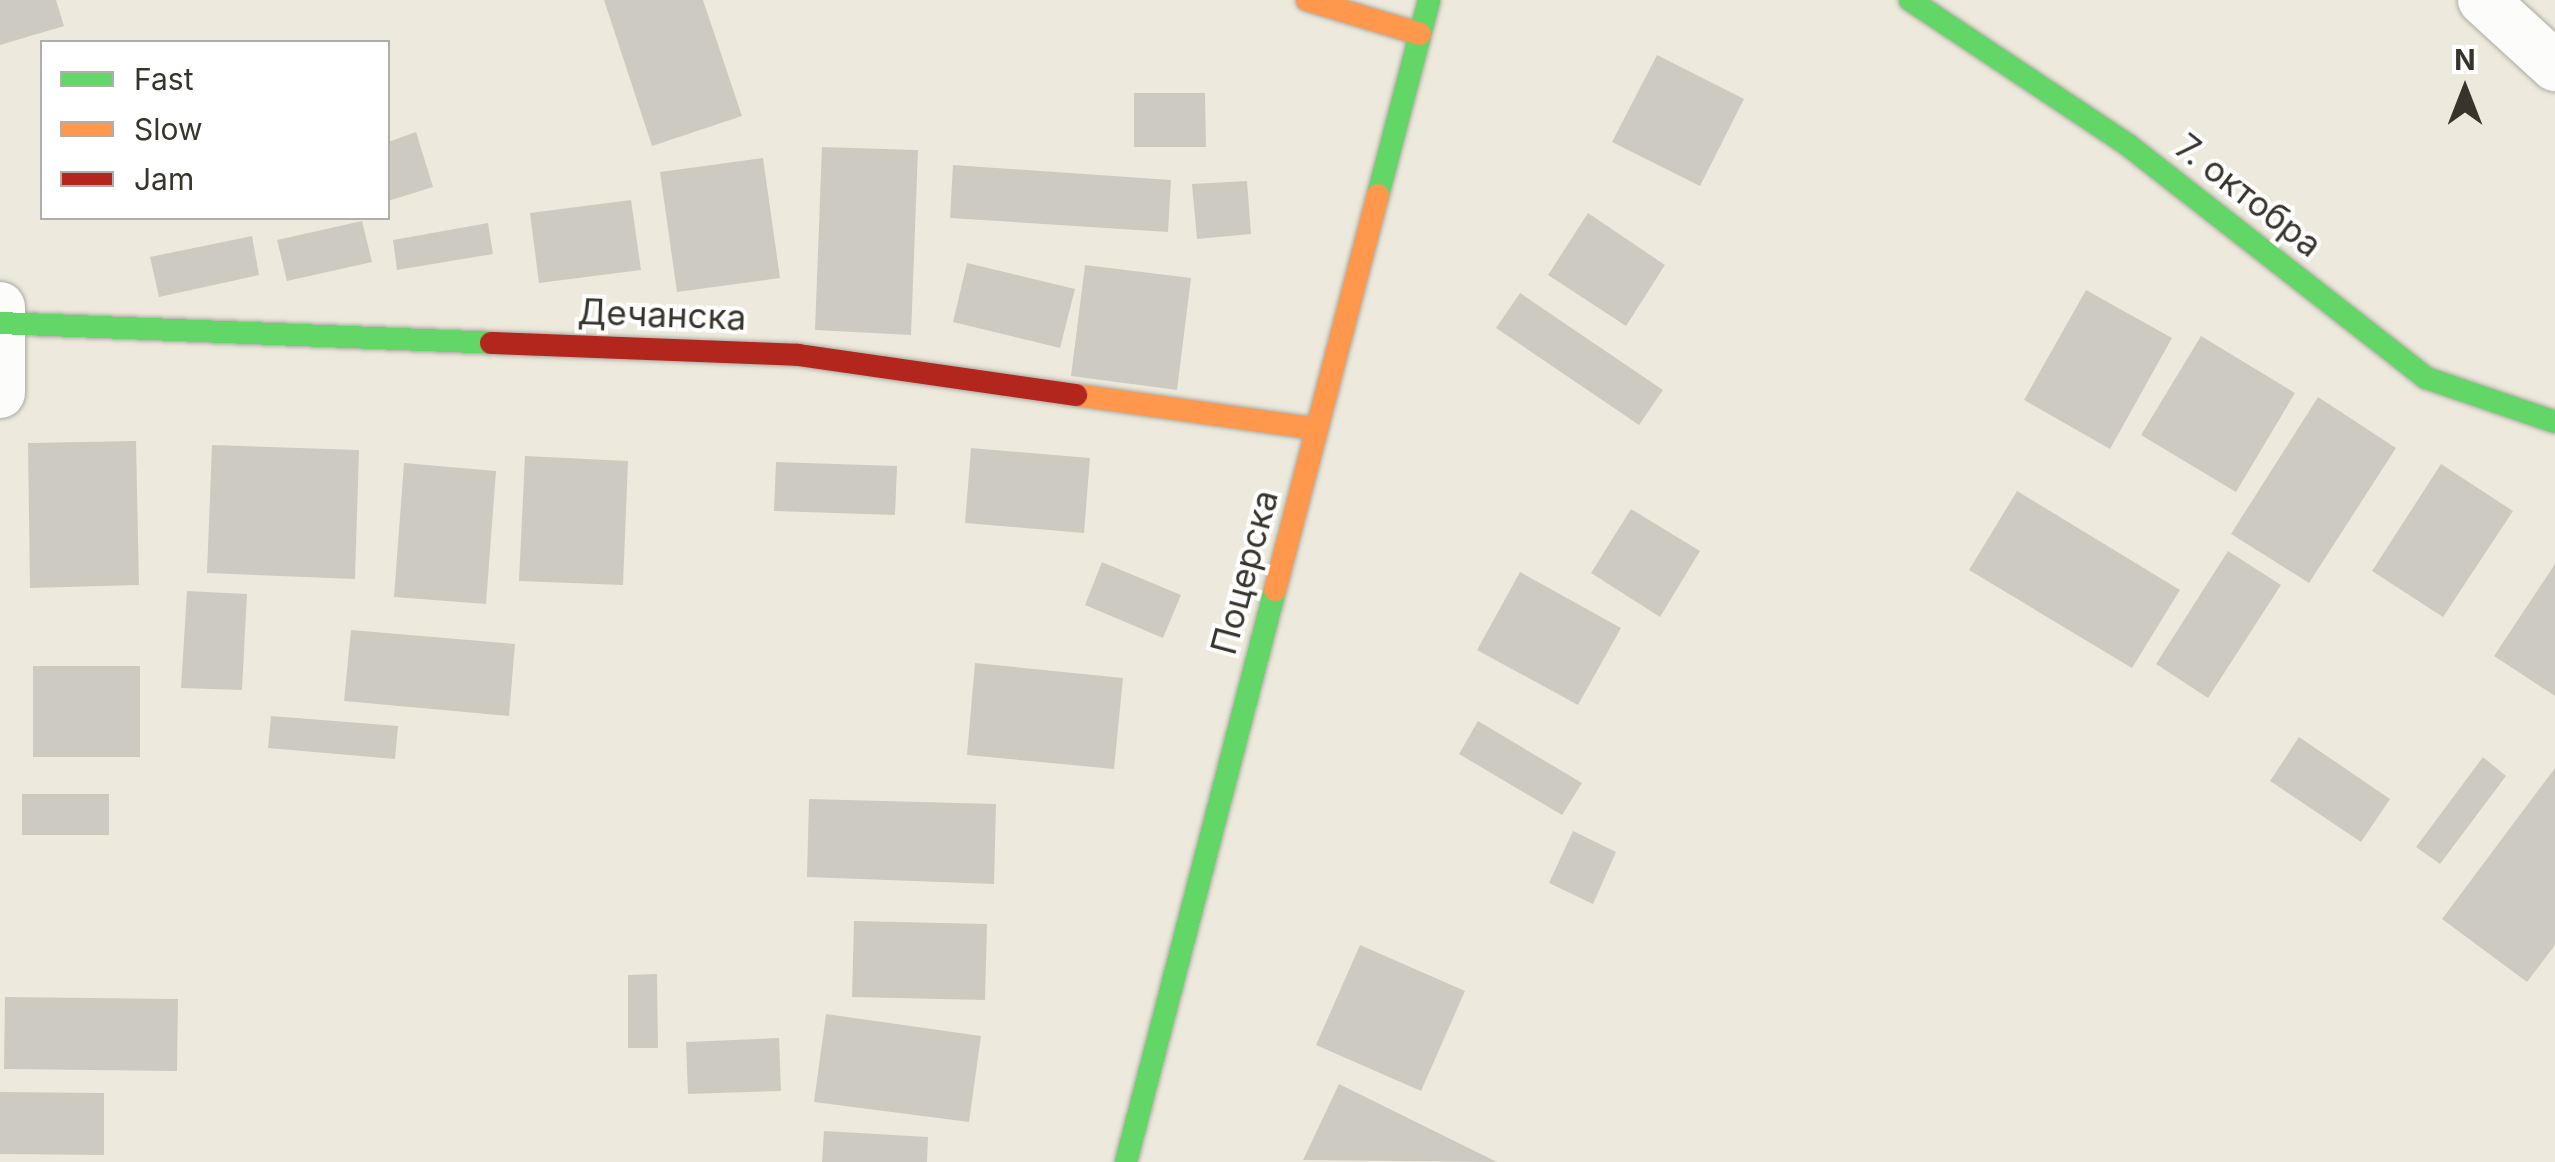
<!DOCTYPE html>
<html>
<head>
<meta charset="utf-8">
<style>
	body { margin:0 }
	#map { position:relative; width:2555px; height:1162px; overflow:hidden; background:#edeadd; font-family:Inter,sans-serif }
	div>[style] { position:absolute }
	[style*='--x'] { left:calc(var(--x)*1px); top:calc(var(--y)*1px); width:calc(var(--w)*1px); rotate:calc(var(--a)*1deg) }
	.building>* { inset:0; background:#cdcbc1 }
	.roads { filter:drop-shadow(0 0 2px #acaaa0) drop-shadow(0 0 2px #acaaa0) }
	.street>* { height:50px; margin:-25px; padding:0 25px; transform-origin:25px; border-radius:25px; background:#fcfcfa }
	.fast>* { height:22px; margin:-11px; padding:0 11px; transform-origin:11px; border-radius:11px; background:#63d668 }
	.slow>* { height:22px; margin:-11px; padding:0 11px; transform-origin:11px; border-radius:11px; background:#ff974d }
	.jam>* { height:22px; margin:-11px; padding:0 11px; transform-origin:11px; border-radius:11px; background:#b3261e }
	span { translate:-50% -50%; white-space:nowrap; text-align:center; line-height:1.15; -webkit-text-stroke:8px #fff; paint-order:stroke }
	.street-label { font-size:35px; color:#37342c }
	.legend { position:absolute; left:40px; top:40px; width:350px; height:180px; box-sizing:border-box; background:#fff; border:2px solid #afaeab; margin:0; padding:12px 18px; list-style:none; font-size:30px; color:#37342c }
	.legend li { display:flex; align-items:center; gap:20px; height:50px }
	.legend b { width:50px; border:2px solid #afaeab }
	.north { position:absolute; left:2415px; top:40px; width:100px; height:100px; -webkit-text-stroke:8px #fff; paint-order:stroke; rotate:0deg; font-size:28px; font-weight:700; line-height:40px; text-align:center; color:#37342c }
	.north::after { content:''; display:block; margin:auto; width:35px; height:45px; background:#37342c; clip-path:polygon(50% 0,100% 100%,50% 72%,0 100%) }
</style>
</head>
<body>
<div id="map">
	<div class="building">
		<div style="clip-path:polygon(0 0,56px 0,64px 26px,0 45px)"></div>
		<div style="clip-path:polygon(604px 0,703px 0,742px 116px,652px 146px)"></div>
		<div style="clip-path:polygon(1657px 55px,1744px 99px,1700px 186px,1612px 142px)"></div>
		<div style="clip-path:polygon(1134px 93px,1205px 93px,1206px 147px,1134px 147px)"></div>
		<div style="clip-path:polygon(416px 132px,433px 187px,388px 201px,388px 142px)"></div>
		<div style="clip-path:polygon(822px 147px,918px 150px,911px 335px,815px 330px)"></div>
		<div style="clip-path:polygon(763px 158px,780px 278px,677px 292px,660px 172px)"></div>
		<div style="clip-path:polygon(953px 165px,1171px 180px,1168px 232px,950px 218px)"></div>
		<div style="clip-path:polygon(1247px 181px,1251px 234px,1197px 239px,1192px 184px)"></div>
		<div style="clip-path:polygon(631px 200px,641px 270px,539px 283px,530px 213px)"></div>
		<div style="clip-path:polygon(1588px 213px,1665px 265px,1626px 326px,1548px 275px)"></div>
		<div style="clip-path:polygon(362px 221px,372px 262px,287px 281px,277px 240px)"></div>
		<div style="clip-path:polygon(488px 223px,493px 254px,397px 270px,393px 240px)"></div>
		<div style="clip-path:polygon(252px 236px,259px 275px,159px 297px,150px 257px)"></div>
		<div style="clip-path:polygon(967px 263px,1075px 289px,1060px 348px,953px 322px)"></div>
		<div style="clip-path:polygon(1085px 265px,1191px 278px,1177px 390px,1071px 376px)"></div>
		<div style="clip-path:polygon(2086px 290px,2172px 338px,2110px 449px,2024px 400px)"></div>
		<div style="clip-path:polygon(1520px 293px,1663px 390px,1639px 425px,1496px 328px)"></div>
		<div style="clip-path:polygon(2201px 336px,2295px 393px,2236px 492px,2141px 435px)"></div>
		<div style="clip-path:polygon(2318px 397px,2396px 448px,2309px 583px,2231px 534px)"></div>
		<div style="clip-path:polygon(136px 441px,139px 585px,30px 588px,28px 443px)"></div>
		<div style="clip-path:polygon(212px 445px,359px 450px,355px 579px,207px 573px)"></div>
		<div style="clip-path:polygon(971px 448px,1090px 458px,1084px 533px,965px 523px)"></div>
		<div style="clip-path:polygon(525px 456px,628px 461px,623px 585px,519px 581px)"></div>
		<div style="clip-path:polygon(776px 462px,897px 466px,895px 515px,774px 511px)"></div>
		<div style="clip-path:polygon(404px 463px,496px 471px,486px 604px,394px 597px)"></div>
		<div style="clip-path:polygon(2441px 464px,2513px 511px,2443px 617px,2372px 571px)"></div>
		<div style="clip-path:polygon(2017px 491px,2180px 590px,2132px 668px,1969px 570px)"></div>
		<div style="clip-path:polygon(1631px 509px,1700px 551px,1660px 617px,1591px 573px)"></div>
		<div style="clip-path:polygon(2228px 551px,2281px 585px,2208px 698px,2156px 664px)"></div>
		<div style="clip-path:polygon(1102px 562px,1181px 595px,1163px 638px,1085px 605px)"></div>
		<div style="clip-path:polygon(2555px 564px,2555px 696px,2494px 656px)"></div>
		<div style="clip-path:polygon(1520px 572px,1621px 628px,1578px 705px,1477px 650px)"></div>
		<div style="clip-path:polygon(187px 591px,247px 594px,242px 690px,181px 688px)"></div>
		<div style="clip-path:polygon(351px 630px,515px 644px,509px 716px,344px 701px)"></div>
		<div style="clip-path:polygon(975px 663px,1123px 678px,1114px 769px,967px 755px)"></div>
		<div style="clip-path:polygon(33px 666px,140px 666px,140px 757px,33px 757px)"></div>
		<div style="clip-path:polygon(271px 716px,398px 726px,395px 759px,268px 748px)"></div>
		<div style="clip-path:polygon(1478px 721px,1582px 783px,1562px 815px,1459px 754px)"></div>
		<div style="clip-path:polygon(2299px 737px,2390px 799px,2361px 842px,2270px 781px)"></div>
		<div style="clip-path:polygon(2483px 757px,2506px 776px,2440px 864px,2416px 847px)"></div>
		<div style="clip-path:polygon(2555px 768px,2555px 945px,2527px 982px,2442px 919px)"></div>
		<div style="clip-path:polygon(22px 794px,109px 794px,109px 835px,22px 835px)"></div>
		<div style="clip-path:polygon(809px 799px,996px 804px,994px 884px,807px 877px)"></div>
		<div style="clip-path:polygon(1573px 831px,1616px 852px,1593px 904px,1549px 883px)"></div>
		<div style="clip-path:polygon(854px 921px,987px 924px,985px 1000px,852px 997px)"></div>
		<div style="clip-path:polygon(1360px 945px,1465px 991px,1421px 1091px,1316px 1045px)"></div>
		<div style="clip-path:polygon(657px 974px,658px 1048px,628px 1048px,628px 975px)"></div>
		<div style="clip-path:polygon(5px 997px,178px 999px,177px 1071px,4px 1069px)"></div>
		<div style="clip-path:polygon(826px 1014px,981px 1036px,969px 1122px,814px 1102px)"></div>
		<div style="clip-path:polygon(779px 1038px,781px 1091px,688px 1094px,686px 1042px)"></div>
		<div style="clip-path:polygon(1339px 1084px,1497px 1162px,1303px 1160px)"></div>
		<div style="clip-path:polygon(0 1092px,104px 1093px,104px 1155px,0 1154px)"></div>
		<div style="clip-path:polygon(824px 1131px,928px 1137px,927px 1162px,822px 1162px)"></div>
	</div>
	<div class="roads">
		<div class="street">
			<div style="--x:2483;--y:0;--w:98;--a:42.5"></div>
			<div style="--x:0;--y:307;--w:86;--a:90"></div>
		</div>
		<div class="fast">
			<div style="--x:1910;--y:0;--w:262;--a:33.6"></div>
			<div style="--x:2128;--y:145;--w:378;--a:38"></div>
			<div style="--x:2426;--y:378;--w:136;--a:18.8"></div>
			<div style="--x:1378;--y:195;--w:202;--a:-75.3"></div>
			<div style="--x:0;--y:323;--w:491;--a:2.3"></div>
			<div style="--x:1126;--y:1162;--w:591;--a:-75.4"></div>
		</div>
		<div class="slow">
			<div style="--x:1307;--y:0;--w:118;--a:16.7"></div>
			<div style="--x:1076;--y:395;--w:243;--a:8"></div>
			<div style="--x:1275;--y:590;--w:408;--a:-75.4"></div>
		</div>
		<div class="jam">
			<div style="--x:491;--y:343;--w:307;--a:2.2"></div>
			<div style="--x:798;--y:355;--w:281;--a:8.2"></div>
		</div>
	</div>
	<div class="street-label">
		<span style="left:2249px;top:195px;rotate:38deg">7. октобра</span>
		<span style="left:662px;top:314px;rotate:2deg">Дечанска</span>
		<span style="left:1244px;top:572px;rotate:-75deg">Поцерска</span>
	</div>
	<ul class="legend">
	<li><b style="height:12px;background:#63d668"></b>Fast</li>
	<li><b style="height:12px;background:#ff974d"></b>Slow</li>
	<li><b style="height:12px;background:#b3261e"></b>Jam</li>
	</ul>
	<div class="north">N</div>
</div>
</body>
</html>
